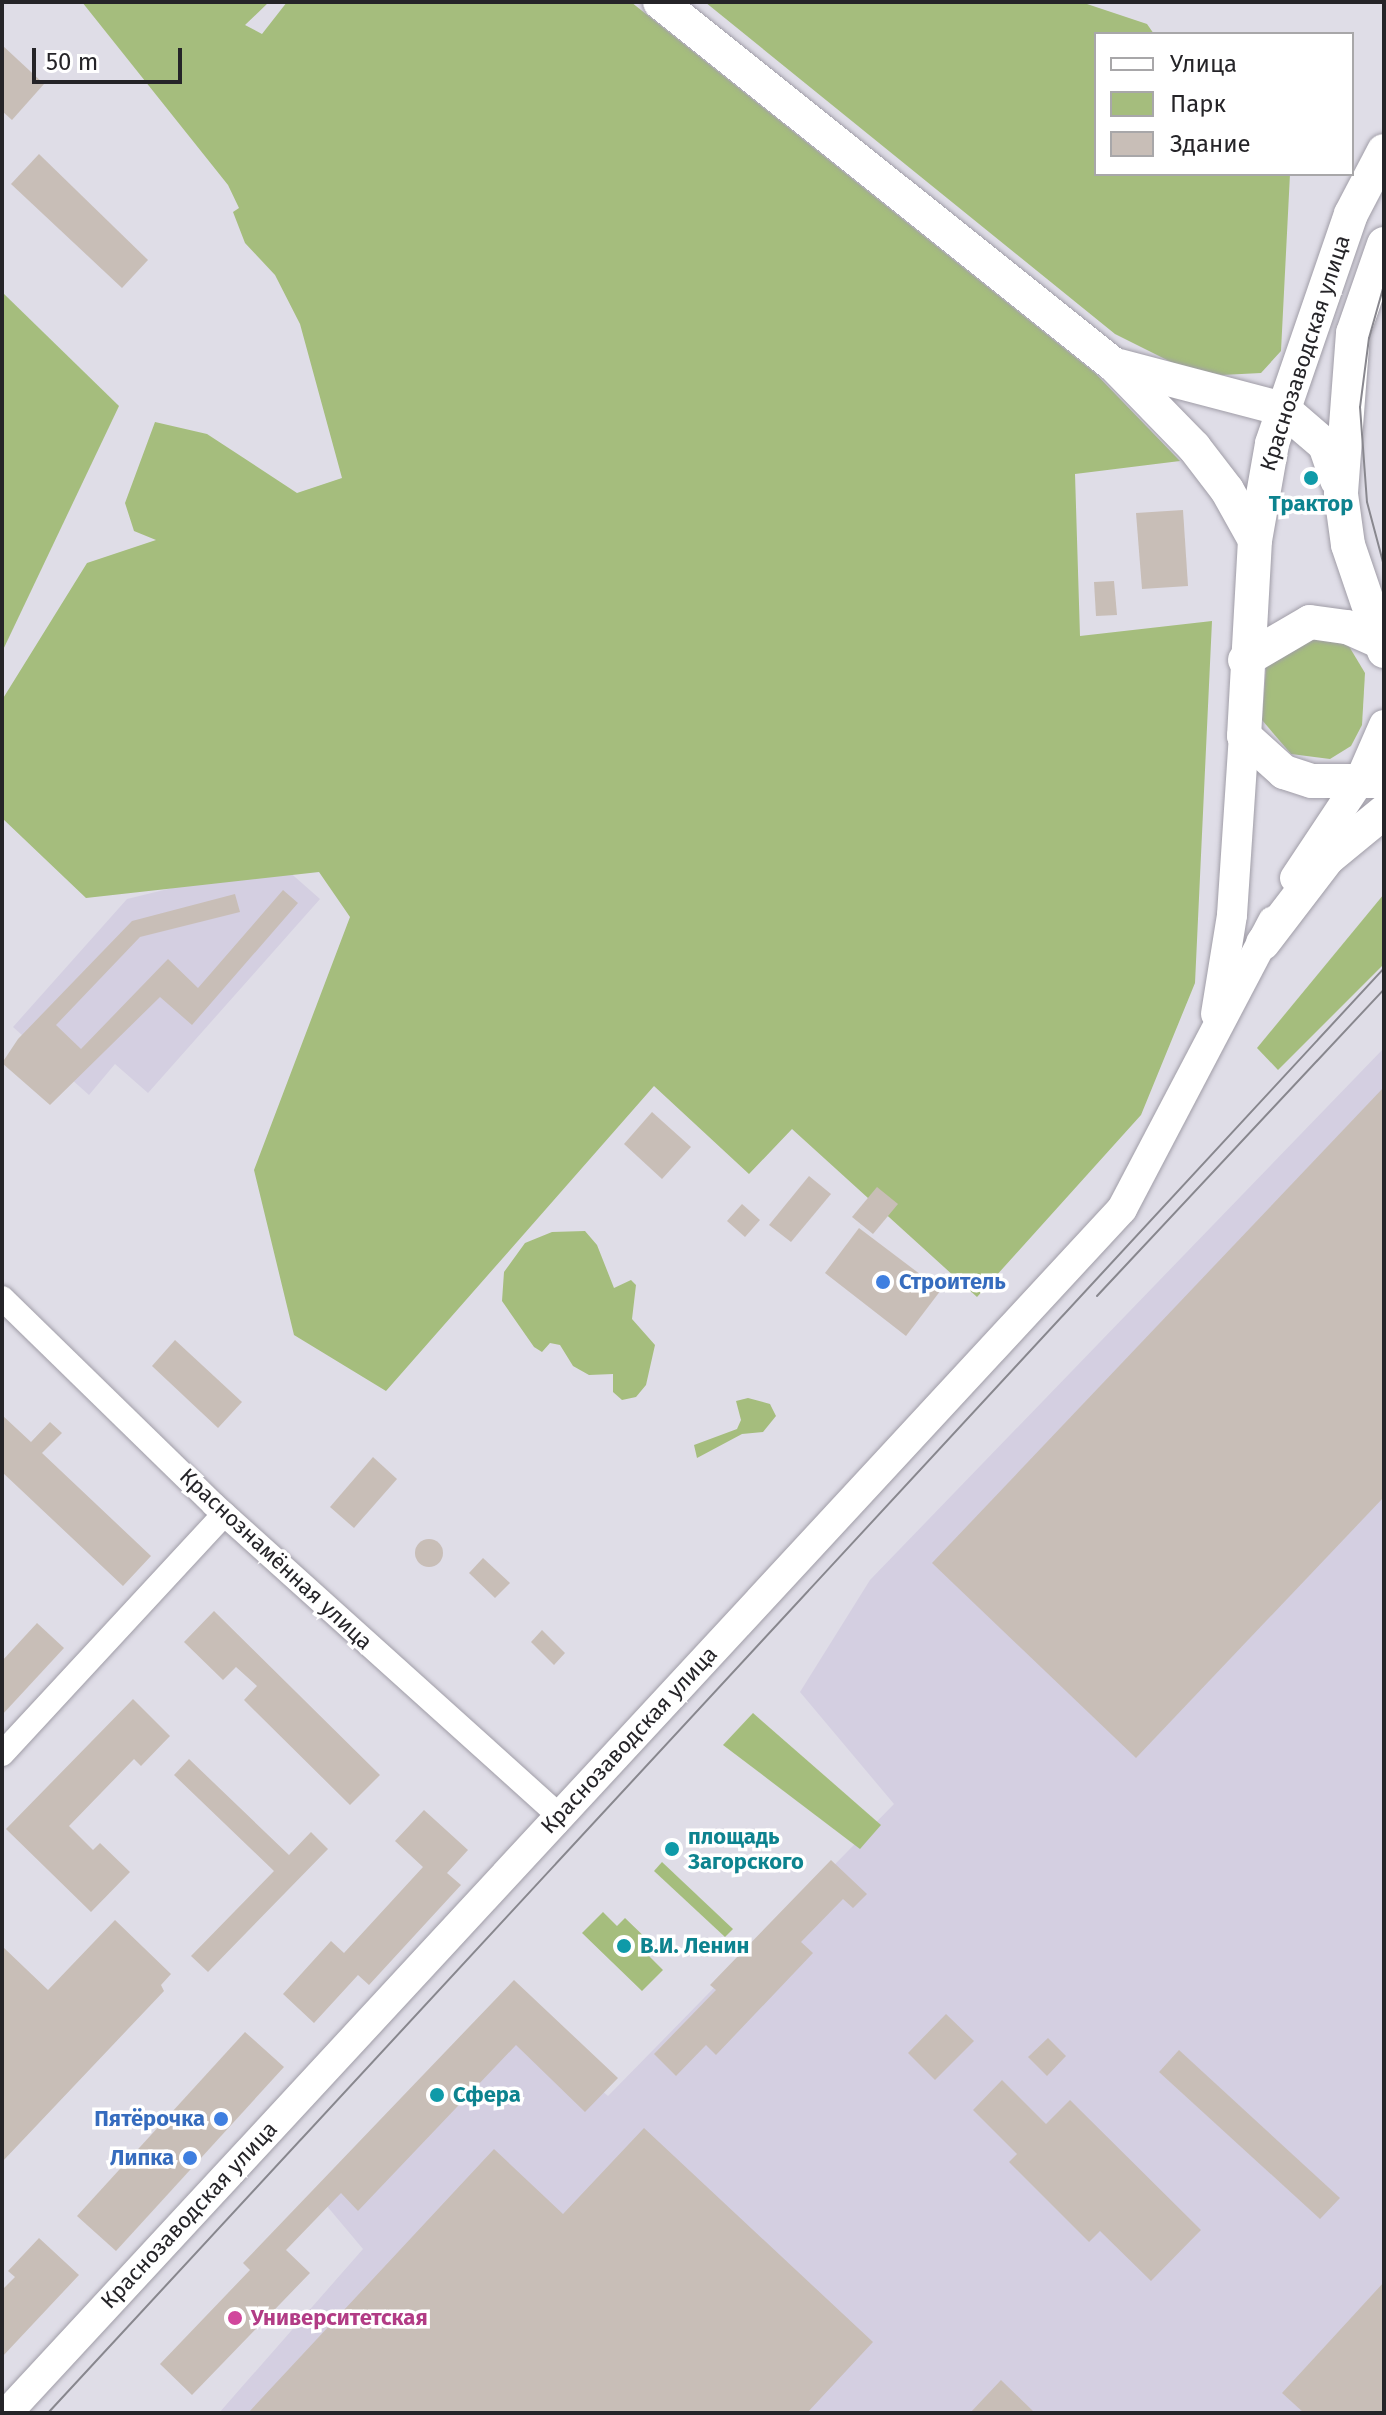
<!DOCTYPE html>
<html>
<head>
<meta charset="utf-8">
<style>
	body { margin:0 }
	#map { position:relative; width:1386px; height:2415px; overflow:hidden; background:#dfdde7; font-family:"Fira Sans",sans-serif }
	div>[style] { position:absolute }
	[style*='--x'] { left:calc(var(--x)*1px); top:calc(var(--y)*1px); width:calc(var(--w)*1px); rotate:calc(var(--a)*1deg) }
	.built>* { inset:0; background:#d4cfe1 }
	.green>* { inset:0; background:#a5bd7d }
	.building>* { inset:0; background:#c8beb7 }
	.round { border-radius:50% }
	.roads { filter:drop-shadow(0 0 2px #a09da7) drop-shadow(0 0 2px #a09da7) }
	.minor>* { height:24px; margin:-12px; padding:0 12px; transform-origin:12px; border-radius:12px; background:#fff }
	.tertiary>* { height:30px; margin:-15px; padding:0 15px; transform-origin:15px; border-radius:15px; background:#fff }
	.secondary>* { height:34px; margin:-17px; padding:0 17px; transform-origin:17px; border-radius:17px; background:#fff }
	.tram>* { height:2px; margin:-1px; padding:0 1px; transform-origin:1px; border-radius:1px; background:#88878e }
	.dots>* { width:22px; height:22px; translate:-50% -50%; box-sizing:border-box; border:4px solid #fff; border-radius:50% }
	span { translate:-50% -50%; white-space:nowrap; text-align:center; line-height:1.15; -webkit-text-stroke:7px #fff; paint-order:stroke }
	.street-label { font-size:22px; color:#252428 }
	.culture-label { font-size:22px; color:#0d838f; font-weight:700 }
	.left { translate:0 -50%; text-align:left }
	.shop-label { font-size:22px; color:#366cbe; font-weight:700 }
	.right { translate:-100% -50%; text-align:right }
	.hotel-label { font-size:22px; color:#b23c85; font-weight:700 }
	.frame { position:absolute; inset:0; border:4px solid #252428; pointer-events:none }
	.legend { position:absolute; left:1094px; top:32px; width:260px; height:144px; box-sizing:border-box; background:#fff; border:2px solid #a8a7a9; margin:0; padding:10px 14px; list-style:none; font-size:24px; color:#252428 }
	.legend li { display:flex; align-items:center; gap:16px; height:40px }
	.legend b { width:40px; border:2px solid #a8a7a9 }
	.scale { position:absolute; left:32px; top:48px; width:150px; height:36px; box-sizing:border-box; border:4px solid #252428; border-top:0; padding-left:10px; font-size:24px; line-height:28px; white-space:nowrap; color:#252428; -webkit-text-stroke:6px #fff; paint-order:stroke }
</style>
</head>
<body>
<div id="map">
	<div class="built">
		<div style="clip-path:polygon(278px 862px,320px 899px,148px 1093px,115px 1064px,89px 1095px,13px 1027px,127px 899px)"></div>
		<div style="clip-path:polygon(1384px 1048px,1384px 2413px,219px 2413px,363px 2249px,321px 2199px,499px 2003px,608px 2096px,894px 1804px,800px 1692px,870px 1580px)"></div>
	</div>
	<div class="green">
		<div style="clip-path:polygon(82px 2px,269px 2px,245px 25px,262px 34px,287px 2px,631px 2px,1096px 374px,1180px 461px,1075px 474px,1080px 636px,1212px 621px,1195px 983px,1141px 1115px,977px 1297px,792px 1129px,749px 1174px,654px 1086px,386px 1391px,294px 1335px,254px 1170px,350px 917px,319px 872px,86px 898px,2px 818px,2px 700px,87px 563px,156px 540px,134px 531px,125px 503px,155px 422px,207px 434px,297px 493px,342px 478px,300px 324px,275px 275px,245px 243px,233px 212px,239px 208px,228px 185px)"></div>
		<div style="clip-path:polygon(705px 2px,1081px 2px,1147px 24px,1154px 34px,1096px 34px,1096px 174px,1290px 174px,1281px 351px,1261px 373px,1222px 375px,1179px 366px,1115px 334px)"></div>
		<div style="clip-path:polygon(2px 292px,119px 406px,2px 652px)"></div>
		<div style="clip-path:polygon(1306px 633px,1347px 643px,1365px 673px,1362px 725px,1351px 746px,1330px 759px,1291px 754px,1262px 720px,1266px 668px,1275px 649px)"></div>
		<div style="clip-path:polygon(1384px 894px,1384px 964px,1278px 1070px,1257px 1048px)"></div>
		<div style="clip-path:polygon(585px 1231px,597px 1245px,614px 1288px,631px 1280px,636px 1285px,632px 1319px,655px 1345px,646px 1385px,636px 1397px,622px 1400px,613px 1392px,613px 1374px,589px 1375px,573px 1366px,560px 1345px,550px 1343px,542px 1352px,534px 1347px,502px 1301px,504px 1272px,525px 1243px,552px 1232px)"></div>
		<div style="clip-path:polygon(748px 1398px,770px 1404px,776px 1416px,763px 1432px,742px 1434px,697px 1458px,694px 1445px,737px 1429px,741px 1420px,736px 1401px)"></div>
		<div style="clip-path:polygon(753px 1713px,881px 1825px,860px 1849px,723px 1745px)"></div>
		<div style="clip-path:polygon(662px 1862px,733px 1929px,725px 1937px,654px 1871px)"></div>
		<div style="clip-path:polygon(603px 1912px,617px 1926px,625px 1918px,655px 1947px,648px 1955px,663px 1970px,642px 1991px,582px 1933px)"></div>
	</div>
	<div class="building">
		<div style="clip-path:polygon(2px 45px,44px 84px,12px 120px,2px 111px)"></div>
		<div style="clip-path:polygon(39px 154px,148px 260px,122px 288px,11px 184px)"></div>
		<div style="clip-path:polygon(1183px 510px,1188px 586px,1142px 589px,1136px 513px)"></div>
		<div style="clip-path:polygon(1114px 581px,1117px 615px,1096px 616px,1094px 582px)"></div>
		<div style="clip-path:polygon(283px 890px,298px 903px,192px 1025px,160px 997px,50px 1105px,2px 1063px,18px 1039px,132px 921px,235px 894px,240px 912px,140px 937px,56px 1025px,81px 1049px,168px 959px,198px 988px)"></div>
		<div style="clip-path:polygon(1384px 1087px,1384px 1497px,1136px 1758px,932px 1563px)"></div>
		<div style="clip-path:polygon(652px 1112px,691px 1147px,662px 1179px,624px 1144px)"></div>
		<div style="clip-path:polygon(809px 1176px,831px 1194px,791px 1242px,769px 1225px)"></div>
		<div style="clip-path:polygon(877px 1187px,898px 1204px,873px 1234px,852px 1217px)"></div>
		<div style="clip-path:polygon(742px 1204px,760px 1220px,745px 1237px,727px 1221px)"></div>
		<div style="clip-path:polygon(859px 1228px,941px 1290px,906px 1336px,825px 1273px)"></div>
		<div style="clip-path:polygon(175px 1340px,242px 1402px,218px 1428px,152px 1366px)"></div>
		<div style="clip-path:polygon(2px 1415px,31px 1442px,50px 1422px,62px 1433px,42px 1453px,151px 1556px,123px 1586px,2px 1472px)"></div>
		<div style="clip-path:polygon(373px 1457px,397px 1479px,354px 1528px,330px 1507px)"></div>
		<div class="round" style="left:415px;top:1539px;width:28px;height:28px"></div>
		<div style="clip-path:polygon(483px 1558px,510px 1583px,495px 1598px,469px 1573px)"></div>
		<div style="clip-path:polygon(214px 1611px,380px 1775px,350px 1805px,244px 1700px,257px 1686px,236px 1667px,223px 1680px,184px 1642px)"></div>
		<div style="clip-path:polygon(37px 1623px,64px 1648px,2px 1715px,2px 1661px)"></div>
		<div style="clip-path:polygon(542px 1630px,565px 1653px,554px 1665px,531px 1642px)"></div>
		<div style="clip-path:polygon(133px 1699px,170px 1736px,141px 1766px,134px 1759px,69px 1826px,93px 1850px,100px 1843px,130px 1872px,91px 1912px,6px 1829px)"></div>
		<div style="clip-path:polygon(189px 1759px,289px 1855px,311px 1832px,328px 1849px,208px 1972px,191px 1956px,274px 1871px,174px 1775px)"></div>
		<div style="clip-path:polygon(424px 1810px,468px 1850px,447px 1873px,461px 1885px,369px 1985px,358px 1975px,314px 2023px,283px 1994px,331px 1941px,344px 1953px,423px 1867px,395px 1841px)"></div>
		<div style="clip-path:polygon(831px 1860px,867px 1894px,853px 1908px,843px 1899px,801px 1942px,813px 1953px,716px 2055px,706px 2045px,676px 2076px,654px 2054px,716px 1990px,710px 1985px)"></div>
		<div style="clip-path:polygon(115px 1920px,171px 1974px,161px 1985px,164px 1991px,2px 2162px,2px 1946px,48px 1990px)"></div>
		<div style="clip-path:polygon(514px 1980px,618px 2078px,585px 2112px,516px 2045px,358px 2211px,341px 2193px,286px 2250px,310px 2273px,192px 2395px,160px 2364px,250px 2270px,243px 2263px)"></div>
		<div style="clip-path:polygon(946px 2014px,974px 2041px,935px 2080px,908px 2053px)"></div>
		<div style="clip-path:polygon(245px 2032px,284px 2067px,116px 2251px,77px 2216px)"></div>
		<div style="clip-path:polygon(1048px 2038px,1066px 2056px,1047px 2076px,1028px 2057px)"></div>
		<div style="clip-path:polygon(1179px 2050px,1340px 2198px,1320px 2219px,1159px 2072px)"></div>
		<div style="clip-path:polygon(1002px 2080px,1046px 2124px,1070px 2100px,1201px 2230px,1151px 2281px,1100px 2231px,1089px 2242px,1009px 2162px,1017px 2154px,973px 2110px)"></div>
		<div style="clip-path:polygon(644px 2128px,873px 2342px,807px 2413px,248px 2413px,494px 2149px,563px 2214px)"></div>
		<div style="clip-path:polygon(39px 2238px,79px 2275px,2px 2357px,2px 2290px,15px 2277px,8px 2271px)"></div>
		<div style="clip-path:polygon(1384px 2282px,1384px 2413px,1304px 2413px,1282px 2393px)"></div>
		<div style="clip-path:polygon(1001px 2380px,1035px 2413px,970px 2413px)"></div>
	</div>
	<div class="roads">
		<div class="minor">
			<div style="--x:2;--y:1298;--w:295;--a:44.3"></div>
			<div style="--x:213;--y:1504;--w:463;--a:42"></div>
			<div style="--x:2;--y:1754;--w:327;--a:-47.2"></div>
		</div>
		<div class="tertiary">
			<div style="--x:1295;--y:878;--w:118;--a:-56.4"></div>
			<div style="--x:1360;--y:780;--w:60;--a:-66.4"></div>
			<div style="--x:1216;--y:1014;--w:100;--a:-80.8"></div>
			<div style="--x:1232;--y:915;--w:179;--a:-86.2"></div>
			<div style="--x:7;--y:2413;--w:1641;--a:-47.2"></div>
			<div style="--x:1122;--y:1209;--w:325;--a:-62.3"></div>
		</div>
		<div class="secondary">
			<div style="--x:660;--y:2;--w:581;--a:38.64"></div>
			<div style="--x:1114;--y:365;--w:115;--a:45.7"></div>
			<div style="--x:1194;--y:447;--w:54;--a:52.5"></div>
			<div style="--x:1227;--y:490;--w:57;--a:60.8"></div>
			<div style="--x:1384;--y:151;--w:71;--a:117.6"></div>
			<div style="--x:1351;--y:214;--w:243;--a:109"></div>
			<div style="--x:1272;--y:444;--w:97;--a:100"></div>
			<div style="--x:1255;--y:540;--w:196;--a:93.2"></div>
			<div style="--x:1244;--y:736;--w:54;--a:42"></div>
			<div style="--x:1284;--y:772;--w:29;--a:18"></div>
			<div style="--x:1312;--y:781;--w:72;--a:0"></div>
			<div style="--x:1384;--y:244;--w:94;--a:109.2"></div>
			<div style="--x:1353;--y:333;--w:161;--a:94.3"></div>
			<div style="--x:1341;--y:494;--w:51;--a:82.2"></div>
			<div style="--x:1348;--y:545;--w:112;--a:71.2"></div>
			<div style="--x:1119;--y:366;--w:170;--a:14.7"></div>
			<div style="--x:1283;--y:409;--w:55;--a:40.6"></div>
			<div style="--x:1325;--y:445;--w:37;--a:71"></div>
			<div style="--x:1245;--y:660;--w:75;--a:-30.3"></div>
			<div style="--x:1310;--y:622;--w:37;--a:8"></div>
			<div style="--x:1347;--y:627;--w:34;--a:24"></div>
			<div style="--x:1263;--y:943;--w:107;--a:-52.6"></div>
			<div style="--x:1328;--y:858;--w:72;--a:-39.4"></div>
		</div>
	</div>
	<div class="tram">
		<div style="--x:1384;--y:285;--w:55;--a:105.8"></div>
		<div style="--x:1369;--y:338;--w:70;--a:97.4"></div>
		<div style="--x:1360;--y:407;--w:95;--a:85.8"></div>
		<div style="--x:1367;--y:502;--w:66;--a:75.1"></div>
		<div style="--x:1097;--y:1296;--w:420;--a:-46.9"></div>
		<div style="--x:48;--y:2413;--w:1968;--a:-47.24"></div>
	</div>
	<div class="dots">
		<div style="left:1311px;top:478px;background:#0f9aa8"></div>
		<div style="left:883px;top:1282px;background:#3f7fe0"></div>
		<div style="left:672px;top:1849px;background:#0f9aa8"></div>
		<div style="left:624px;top:1946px;background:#0f9aa8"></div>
		<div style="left:437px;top:2095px;background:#0f9aa8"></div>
		<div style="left:221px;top:2119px;background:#3f7fe0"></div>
		<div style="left:190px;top:2158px;background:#3f7fe0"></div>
		<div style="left:235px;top:2318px;background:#d1479c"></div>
	</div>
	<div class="street-label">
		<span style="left:1305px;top:353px;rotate:-72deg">Краснозаводская улица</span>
		<span style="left:276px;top:1559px;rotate:43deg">Краснознамённая улица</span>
		<span style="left:629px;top:1740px;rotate:-47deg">Краснозаводская улица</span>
		<span style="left:189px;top:2215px;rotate:-47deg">Краснозаводская улица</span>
	</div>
	<div class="culture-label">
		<span style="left:1311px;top:504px">Трактор</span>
		<span class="left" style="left:688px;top:1849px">площадь<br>Загорского</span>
		<span class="left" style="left:640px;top:1946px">В.И. Ленин</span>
		<span class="left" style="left:453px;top:2095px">Сфера</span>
	</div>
	<div class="shop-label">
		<span class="left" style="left:899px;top:1282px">Строитель</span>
		<span class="right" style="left:205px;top:2119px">Пятёрочка</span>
		<span class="right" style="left:174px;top:2158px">Липка</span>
	</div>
	<div class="hotel-label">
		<span class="left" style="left:251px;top:2318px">Университетская</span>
	</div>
	<div class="frame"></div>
	<ul class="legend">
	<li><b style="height:10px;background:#fff"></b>Улица</li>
	<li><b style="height:22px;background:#a5bd7d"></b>Парк</li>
	<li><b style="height:22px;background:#c8beb7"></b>Здание</li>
	</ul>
	<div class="scale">50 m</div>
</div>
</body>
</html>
